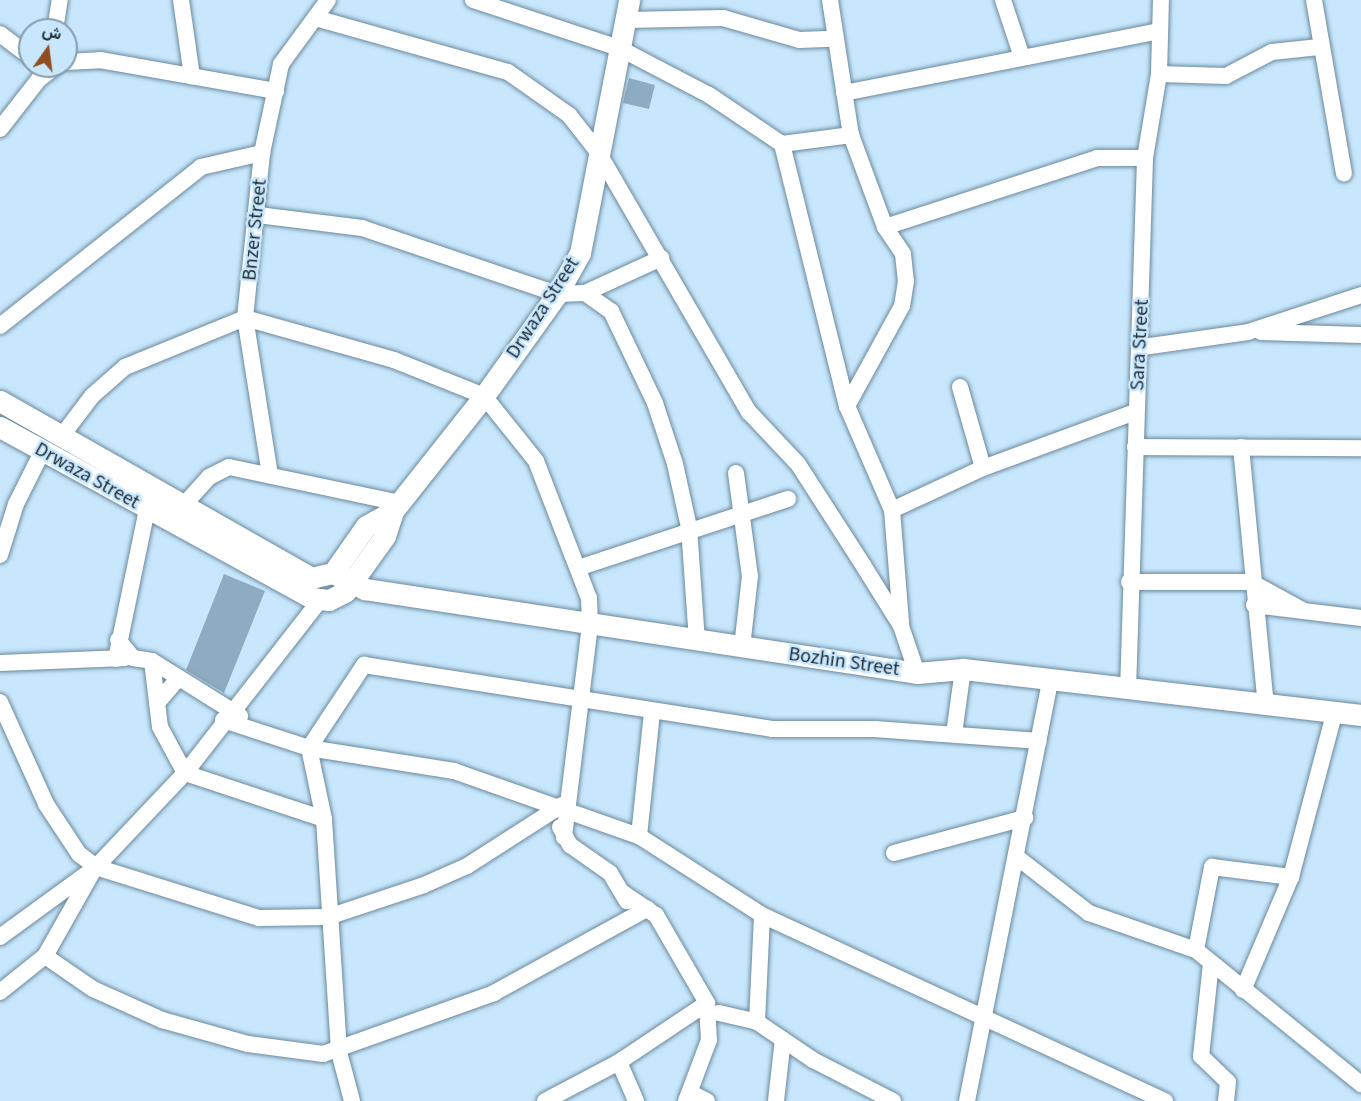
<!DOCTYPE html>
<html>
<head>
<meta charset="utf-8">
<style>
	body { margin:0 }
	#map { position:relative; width:1361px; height:1101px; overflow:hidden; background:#c8e7fd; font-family:"Source Sans 3",Vazirmatn,sans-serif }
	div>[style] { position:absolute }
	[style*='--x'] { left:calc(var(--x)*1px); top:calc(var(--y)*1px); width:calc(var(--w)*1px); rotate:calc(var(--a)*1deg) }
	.building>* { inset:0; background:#8eacc1 }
	.roads { filter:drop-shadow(0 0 2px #6b899c) drop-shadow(0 0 2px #6b899c) }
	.minor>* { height:16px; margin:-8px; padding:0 8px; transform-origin:8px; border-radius:8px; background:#fff }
	.tertiary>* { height:21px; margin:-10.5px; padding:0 10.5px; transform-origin:10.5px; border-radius:10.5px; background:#fff }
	span { translate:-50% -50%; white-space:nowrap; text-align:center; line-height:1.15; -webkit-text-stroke:5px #c8e7fd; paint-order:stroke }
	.street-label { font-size:20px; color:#1f2b34 }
	.north { position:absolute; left:18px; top:18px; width:60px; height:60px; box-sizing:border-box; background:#c8e7fd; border:2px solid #849cad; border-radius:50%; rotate:14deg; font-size:16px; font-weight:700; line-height:24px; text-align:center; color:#1f2b34 }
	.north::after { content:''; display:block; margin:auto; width:21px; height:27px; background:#904d1f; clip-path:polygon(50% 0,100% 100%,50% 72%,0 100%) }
</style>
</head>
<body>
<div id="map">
	<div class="building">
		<div style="clip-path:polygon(629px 78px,655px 85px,649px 109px,623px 103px)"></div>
		<div style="clip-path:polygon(224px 574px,265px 591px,224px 693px,186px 670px)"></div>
	</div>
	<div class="roads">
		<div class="minor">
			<div style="--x:181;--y:0;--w:77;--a:81.8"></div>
			<div style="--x:473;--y:0;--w:154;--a:18.2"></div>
			<div style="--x:619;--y:48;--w:102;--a:27.6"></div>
			<div style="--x:709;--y:95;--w:88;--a:33.9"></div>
			<div style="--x:782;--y:144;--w:70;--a:-7.4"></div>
			<div style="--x:830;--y:0;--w:137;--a:81.2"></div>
			<div style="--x:851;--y:135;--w:98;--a:69.7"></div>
			<div style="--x:885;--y:227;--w:32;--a:56"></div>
			<div style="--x:903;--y:254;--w:27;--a:84"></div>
			<div style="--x:906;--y:281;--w:25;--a:99"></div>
			<div style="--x:902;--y:306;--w:114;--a:118.8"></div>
			<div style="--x:1003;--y:0;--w:57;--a:71.6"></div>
			<div style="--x:1314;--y:0;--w:176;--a:80.2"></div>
			<div style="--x:319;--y:19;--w:196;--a:15.7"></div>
			<div style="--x:508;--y:72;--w:75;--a:35.2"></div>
			<div style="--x:569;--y:115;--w:47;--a:51.9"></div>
			<div style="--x:598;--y:152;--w:301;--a:59.9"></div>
			<div style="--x:749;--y:412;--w:71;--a:46.7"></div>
			<div style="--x:798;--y:464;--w:120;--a:57.2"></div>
			<div style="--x:863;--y:565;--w:72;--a:58.1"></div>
			<div style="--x:901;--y:626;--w:50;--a:71.2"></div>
			<div style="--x:626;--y:20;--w:97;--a:-1.2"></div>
			<div style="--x:723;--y:18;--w:79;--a:16.1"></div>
			<div style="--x:799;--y:40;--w:34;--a:-2"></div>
			<div style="--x:55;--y:30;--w:30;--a:-81"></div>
			<div style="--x:0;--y:34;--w:38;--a:37"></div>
			<div style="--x:66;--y:62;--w:34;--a:-3"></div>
			<div style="--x:100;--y:60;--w:179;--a:10"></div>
			<div style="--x:1159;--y:74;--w:67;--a:1.7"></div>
			<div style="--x:1226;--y:76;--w:52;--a:-27.6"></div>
			<div style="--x:1272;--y:52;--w:47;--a:-6.1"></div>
			<div style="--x:844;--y:93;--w:321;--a:-11.1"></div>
			<div style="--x:0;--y:129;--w:63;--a:-52"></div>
			<div style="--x:39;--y:79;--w:21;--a:-37"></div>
			<div style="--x:782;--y:144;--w:270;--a:76.1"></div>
			<div style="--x:847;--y:406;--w:113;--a:66.6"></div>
			<div style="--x:892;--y:510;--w:113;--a:85.4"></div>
			<div style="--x:258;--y:215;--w:105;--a:7.1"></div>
			<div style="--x:362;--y:228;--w:206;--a:18.7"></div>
			<div style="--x:557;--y:294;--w:28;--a:-2"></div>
			<div style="--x:585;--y:293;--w:32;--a:35"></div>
			<div style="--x:611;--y:311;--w:102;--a:64.4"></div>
			<div style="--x:655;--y:403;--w:64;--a:71.8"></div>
			<div style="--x:675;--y:464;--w:65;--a:77.5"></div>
			<div style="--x:689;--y:527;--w:115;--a:86"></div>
			<div style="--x:885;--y:227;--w:223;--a:-18"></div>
			<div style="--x:1097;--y:158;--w:48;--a:0"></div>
			<div style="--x:585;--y:293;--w:84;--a:-24.7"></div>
			<div style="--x:0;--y:326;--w:256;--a:-38.3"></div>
			<div style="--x:201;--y:167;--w:63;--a:-12.9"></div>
			<div style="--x:1261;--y:332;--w:100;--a:1.7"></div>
			<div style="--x:1143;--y:347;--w:106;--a:-8.1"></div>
			<div style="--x:1248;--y:332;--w:119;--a:-18.1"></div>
			<div style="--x:960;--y:387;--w:84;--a:74.1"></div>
			<div style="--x:61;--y:437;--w:51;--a:-52.9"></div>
			<div style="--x:92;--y:396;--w:44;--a:-41.3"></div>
			<div style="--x:125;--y:367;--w:130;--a:-22.2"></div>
			<div style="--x:245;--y:318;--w:155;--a:15.7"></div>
			<div style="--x:394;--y:360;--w:97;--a:21.8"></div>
			<div style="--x:484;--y:396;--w:83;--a:51.3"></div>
			<div style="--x:536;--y:461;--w:147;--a:68.9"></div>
			<div style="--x:589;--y:598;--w:27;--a:88"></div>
			<div style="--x:590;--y:625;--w:214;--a:97"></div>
			<div style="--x:1135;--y:447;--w:226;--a:0.3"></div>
			<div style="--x:1241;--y:447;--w:261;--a:84.5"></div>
			<div style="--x:736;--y:473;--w:104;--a:82.3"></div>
			<div style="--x:750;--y:576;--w:71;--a:96.4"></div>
			<div style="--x:270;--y:475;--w:159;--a:-99"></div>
			<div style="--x:245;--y:318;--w:166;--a:-84.1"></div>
			<div style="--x:262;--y:153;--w:91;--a:-77.9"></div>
			<div style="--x:281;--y:64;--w:79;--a:-53.7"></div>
			<div style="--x:182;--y:507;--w:40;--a:-48"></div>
			<div style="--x:209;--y:477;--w:22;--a:-27"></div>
			<div style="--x:229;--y:467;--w:175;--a:11.9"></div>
			<div style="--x:892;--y:510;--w:100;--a:-24.8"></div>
			<div style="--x:983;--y:468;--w:162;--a:-20.2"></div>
			<div style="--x:0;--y:555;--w:53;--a:-72.6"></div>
			<div style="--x:16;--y:504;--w:58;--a:-63.4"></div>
			<div style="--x:581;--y:567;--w:218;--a:-18.2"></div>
			<div style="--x:1129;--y:582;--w:122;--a:0"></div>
			<div style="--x:1251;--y:582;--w:60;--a:28.7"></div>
			<div style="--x:1254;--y:605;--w:108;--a:6.9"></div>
			<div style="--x:118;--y:640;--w:23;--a:50"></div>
			<div style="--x:133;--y:658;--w:19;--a:9"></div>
			<div style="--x:152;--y:661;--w:66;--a:83.1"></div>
			<div style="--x:160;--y:727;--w:52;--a:61.5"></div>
			<div style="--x:185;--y:773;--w:146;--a:18.3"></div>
			<div style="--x:324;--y:819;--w:233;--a:86.3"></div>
			<div style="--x:339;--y:1052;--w:51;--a:75.1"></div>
			<div style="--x:116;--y:659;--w:153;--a:-78.3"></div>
			<div style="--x:152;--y:661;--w:104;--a:32"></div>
			<div style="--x:0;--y:663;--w:125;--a:-2.3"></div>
			<div style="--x:1128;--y:691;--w:533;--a:-88.17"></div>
			<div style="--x:1145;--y:158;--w:85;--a:-80.5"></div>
			<div style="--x:1159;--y:74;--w:74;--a:-88.5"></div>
			<div style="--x:0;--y:702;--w:112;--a:65.7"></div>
			<div style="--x:46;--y:804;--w:60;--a:56.6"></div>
			<div style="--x:79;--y:854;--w:21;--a:37"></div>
			<div style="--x:96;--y:867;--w:171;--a:17.4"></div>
			<div style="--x:259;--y:918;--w:69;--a:-0.8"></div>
			<div style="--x:328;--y:917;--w:101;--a:-18.4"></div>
			<div style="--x:424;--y:885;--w:47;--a:-23.8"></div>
			<div style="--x:467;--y:866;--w:113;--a:-32.7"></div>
			<div style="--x:157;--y:703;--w:33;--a:-49"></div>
			<div style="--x:223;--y:720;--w:90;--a:18"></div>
			<div style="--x:309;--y:748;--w:147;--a:9"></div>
			<div style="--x:454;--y:771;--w:196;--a:19.4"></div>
			<div style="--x:639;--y:836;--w:146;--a:32.7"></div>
			<div style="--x:762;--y:915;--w:444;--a:24.8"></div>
			<div style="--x:954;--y:734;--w:66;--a:-82.1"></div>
			<div style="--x:324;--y:819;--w:73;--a:-101.9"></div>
			<div style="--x:309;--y:748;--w:100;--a:-56.5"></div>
			<div style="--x:364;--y:665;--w:413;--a:8.9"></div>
			<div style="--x:772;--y:729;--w:103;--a:0"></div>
			<div style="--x:875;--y:729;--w:164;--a:4.2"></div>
			<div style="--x:560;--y:827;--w:21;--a:61"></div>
			<div style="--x:570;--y:845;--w:49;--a:35"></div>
			<div style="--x:610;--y:873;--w:33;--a:59"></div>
			<div style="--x:639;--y:836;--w:124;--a:-84"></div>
			<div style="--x:894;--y:853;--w:136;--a:-15"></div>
			<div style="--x:1018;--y:858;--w:90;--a:37.8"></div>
			<div style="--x:1089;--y:913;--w:113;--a:19.1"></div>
			<div style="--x:1196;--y:950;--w:213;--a:39.1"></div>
			<div style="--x:623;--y:893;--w:40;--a:34"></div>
			<div style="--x:656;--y:915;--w:102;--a:59.9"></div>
			<div style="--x:707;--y:1003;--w:37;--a:87"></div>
			<div style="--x:709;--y:1040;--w:65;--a:110.7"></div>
			<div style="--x:0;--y:937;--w:119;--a:-36.1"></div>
			<div style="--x:96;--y:867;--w:129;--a:-46.6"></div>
			<div style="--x:185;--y:773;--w:219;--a:-52"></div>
			<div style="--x:1196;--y:950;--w:85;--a:-79.1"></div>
			<div style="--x:1212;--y:867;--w:80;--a:7.2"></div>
			<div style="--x:45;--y:956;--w:58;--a:34.5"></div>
			<div style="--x:93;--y:989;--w:76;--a:24.2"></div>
			<div style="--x:162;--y:1020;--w:89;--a:15.6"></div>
			<div style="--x:248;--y:1044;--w:76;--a:7.6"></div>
			<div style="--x:323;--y:1054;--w:182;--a:-19.6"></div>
			<div style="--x:494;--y:993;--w:175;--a:-28.8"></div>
			<div style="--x:1211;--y:963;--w:94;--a:96.1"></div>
			<div style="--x:1201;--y:1056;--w:37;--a:44"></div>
			<div style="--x:1228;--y:1082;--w:19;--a:96"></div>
			<div style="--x:1243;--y:990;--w:123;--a:-67"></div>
			<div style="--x:1291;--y:877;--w:169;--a:-75.2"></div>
			<div style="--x:0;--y:992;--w:58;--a:-38.7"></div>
			<div style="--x:45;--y:956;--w:95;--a:-60.5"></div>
			<div style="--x:719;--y:1013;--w:39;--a:13"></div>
			<div style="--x:757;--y:1022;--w:68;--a:34.2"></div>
			<div style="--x:813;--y:1060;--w:90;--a:27.1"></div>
			<div style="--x:757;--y:1022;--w:107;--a:-87.3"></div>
			<div style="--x:619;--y:1062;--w:43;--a:66.4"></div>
			<div style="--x:691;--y:1093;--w:18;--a:27"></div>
			<div style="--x:545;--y:1101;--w:84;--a:-27.8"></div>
			<div style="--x:619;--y:1062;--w:106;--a:-33.8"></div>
			<div style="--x:776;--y:1101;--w:62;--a:-83.6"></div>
			<div style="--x:967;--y:1101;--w:428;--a:-78.8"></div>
		</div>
		<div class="tertiary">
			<div style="--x:0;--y:401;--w:358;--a:29.6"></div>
			<div style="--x:311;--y:578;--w:23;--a:-13"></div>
			<div style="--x:333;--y:573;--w:57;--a:-54.9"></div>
			<div style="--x:366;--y:526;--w:31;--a:-29"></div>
			<div style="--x:0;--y:427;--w:356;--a:28.7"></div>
			<div style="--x:312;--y:598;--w:17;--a:7"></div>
			<div style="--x:329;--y:600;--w:18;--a:-27"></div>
			<div style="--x:345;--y:592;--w:69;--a:-54.5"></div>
			<div style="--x:385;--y:536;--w:26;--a:-72"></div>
			<div style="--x:393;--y:511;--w:147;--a:-51.6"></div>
			<div style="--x:484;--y:396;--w:125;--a:-54.4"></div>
			<div style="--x:557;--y:294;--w:47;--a:-60.7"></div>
			<div style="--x:580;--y:253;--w:258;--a:-79"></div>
			<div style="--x:333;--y:573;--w:36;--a:27"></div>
			<div style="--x:365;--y:589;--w:558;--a:8.65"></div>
			<div style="--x:917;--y:673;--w:46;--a:-5"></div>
			<div style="--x:963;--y:669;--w:401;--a:6.6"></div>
		</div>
	</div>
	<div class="street-label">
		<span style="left:255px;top:230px;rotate:-84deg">Bnzer Street</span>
		<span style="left:543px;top:308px;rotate:-57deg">Drwaza Street</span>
		<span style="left:1140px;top:345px;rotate:-87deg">Sara Street</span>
		<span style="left:87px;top:476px;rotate:29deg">Drwaza Street</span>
		<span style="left:844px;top:662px;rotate:8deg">Bozhin Street</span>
	</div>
	<div class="north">ش</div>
</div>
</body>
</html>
